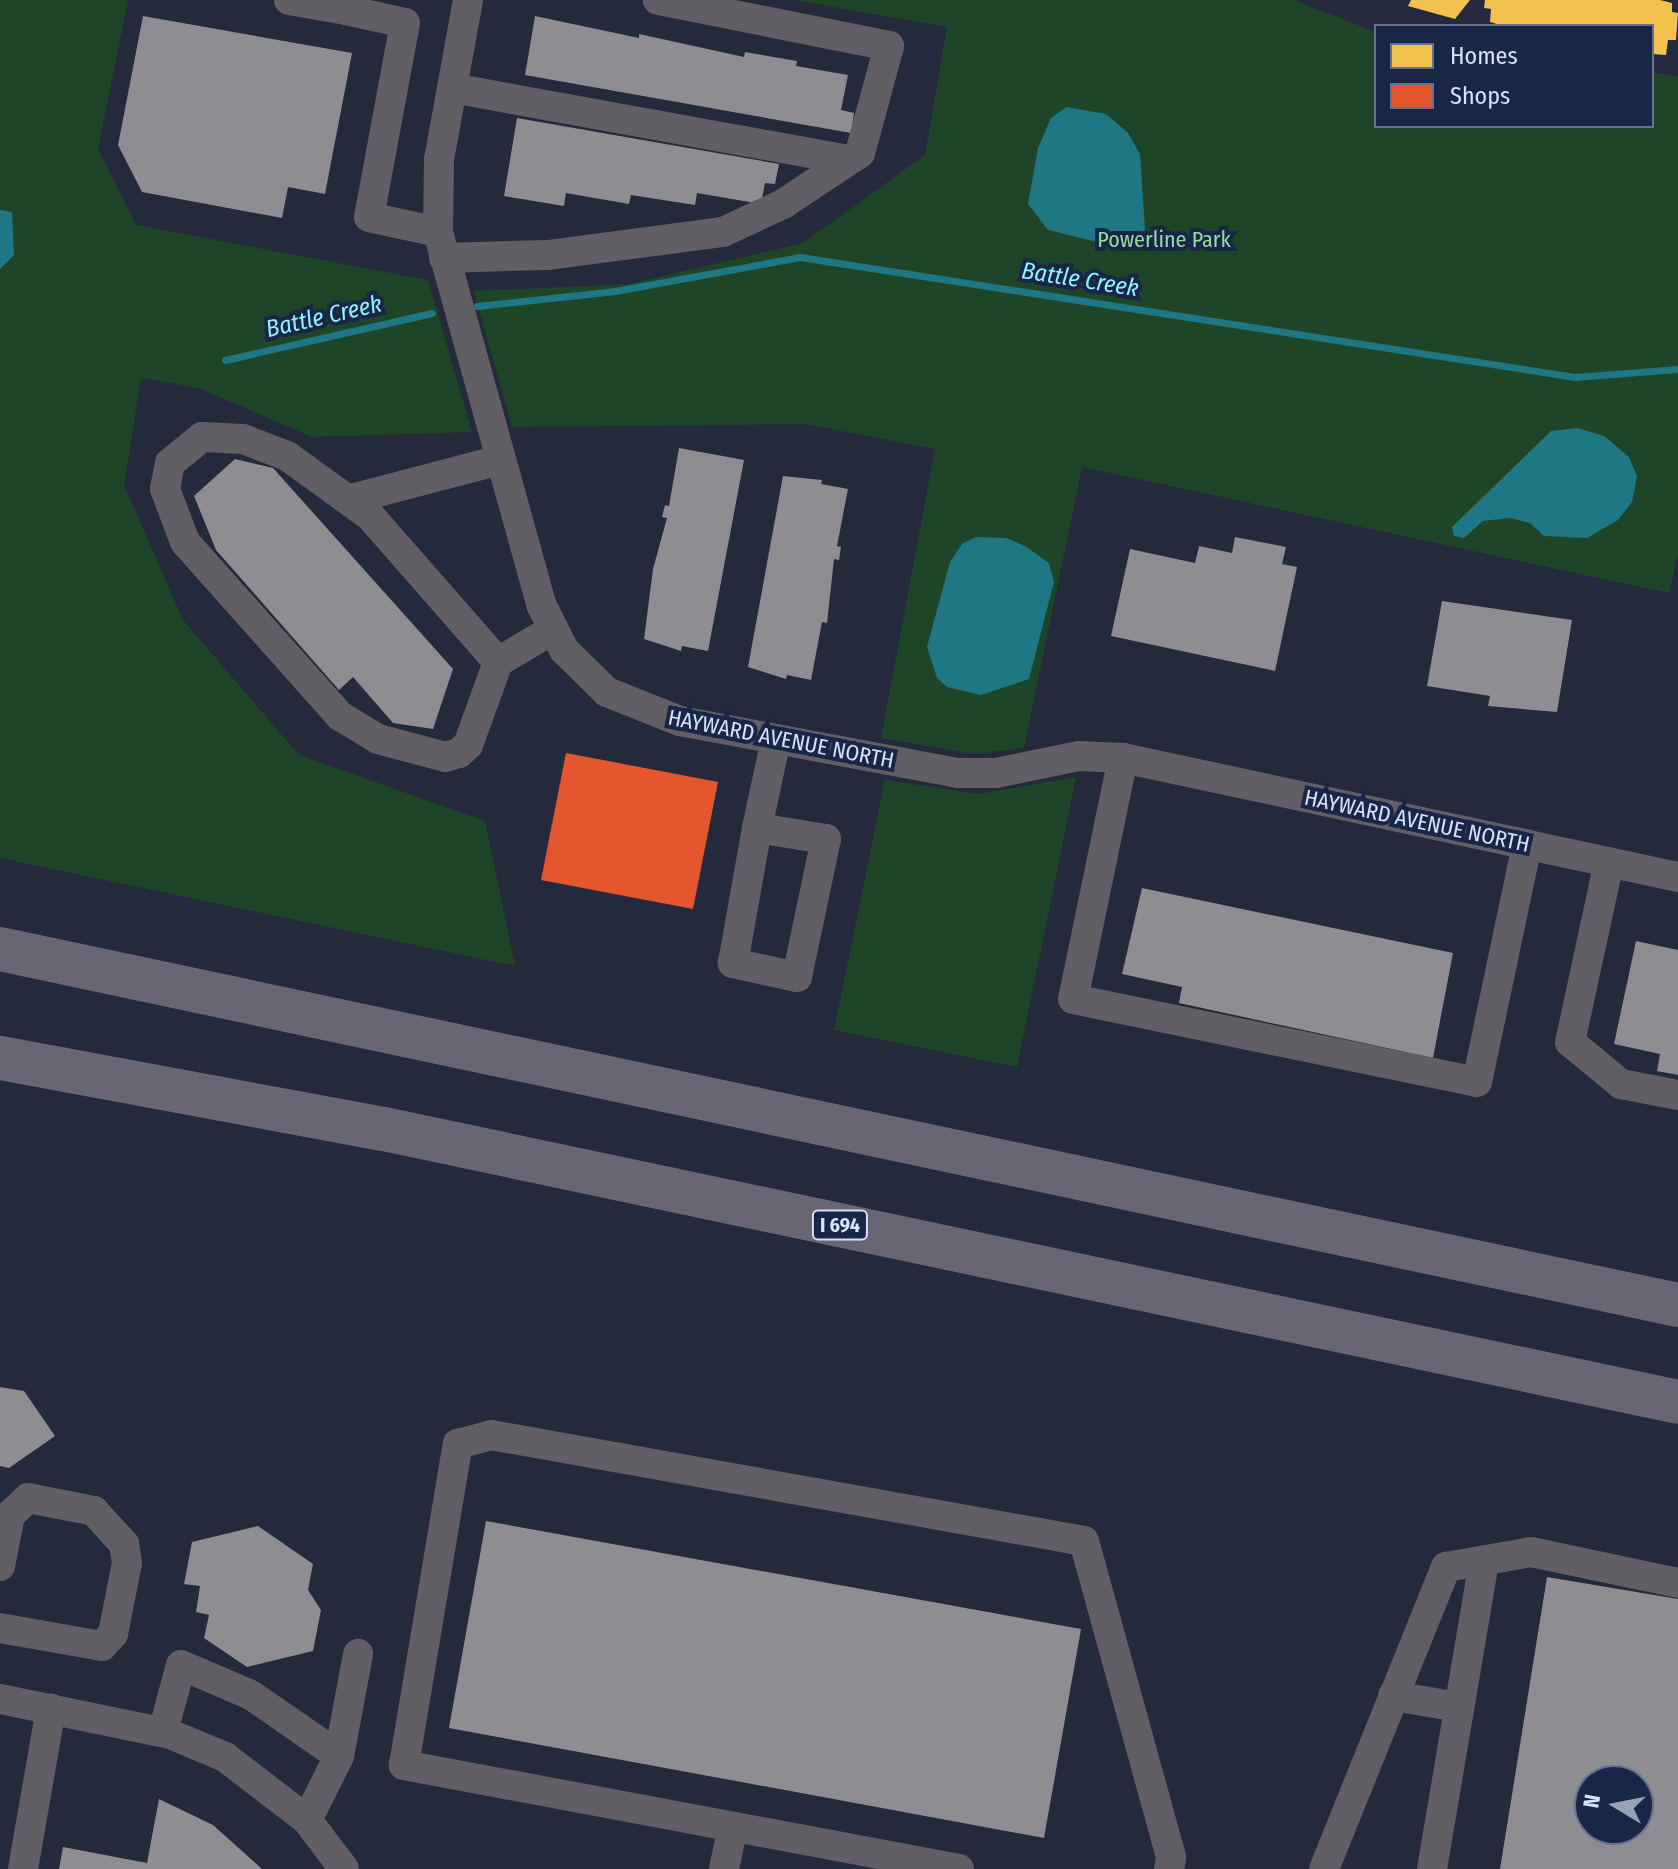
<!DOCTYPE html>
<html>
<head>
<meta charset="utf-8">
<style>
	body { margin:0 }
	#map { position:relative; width:1678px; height:1869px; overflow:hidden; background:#242a3c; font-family:"Fira Sans Condensed",sans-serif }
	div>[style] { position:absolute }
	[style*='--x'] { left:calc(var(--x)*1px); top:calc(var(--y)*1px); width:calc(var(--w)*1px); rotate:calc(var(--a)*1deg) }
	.green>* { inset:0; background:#1e4527 }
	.water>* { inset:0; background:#1f7783 }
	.homes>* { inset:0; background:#f2c14e }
	.shops>* { inset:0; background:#e4572e }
	.industry>* { inset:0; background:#8d8d92 }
	.stream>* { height:7px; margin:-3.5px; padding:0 3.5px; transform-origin:3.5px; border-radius:3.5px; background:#1f7783 }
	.minor>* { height:30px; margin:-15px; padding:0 15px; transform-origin:15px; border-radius:15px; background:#615e65 }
	.highway>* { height:44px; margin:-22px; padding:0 22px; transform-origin:22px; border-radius:22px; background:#686672 }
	span { translate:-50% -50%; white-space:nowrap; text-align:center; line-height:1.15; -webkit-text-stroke:8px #192647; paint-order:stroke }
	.shield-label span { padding:2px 6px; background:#192647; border:2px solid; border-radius:6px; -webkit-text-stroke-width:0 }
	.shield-label { font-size:20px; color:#d7e1f7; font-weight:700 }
	.park-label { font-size:22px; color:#95dd9b }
	.street-label { font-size:22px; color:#d7e1f7 }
	.water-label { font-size:24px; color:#91f1fe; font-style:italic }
	.legend { position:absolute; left:1374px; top:24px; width:280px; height:104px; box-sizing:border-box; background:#192647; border:2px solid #65718d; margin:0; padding:10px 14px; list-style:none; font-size:24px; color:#d7e1f7 }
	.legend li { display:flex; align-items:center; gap:16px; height:40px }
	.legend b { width:40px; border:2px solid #65718d }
	.north { position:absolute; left:1574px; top:1765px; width:80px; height:80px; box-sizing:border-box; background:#192647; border:2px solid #65718d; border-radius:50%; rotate:280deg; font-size:22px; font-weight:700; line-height:32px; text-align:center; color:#d7e1f7 }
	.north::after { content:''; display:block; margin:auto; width:28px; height:36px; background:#98a1b6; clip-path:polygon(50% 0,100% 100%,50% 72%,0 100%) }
</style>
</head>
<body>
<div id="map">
	<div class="green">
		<div style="clip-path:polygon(0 0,128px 0,98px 149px,136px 225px,428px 280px,472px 432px,312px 437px,199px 388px,141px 378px,124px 485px,183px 620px,299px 755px,485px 821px,515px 966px,0 858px)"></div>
		<div style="clip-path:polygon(794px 0,1294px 0,1376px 32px,1376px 126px,1652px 126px,1652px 73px,1678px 76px,1678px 553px,1669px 593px,1082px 467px,1024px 748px,974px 754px,881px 738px,935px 449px,805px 424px,512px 427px,474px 291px,629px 284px,803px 243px,925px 155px,947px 27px)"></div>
		<div style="clip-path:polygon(1076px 777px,1017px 1067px,834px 1030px,885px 780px,979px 794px)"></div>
	</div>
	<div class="water">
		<div style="clip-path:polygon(1066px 107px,1106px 114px,1128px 133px,1140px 154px,1145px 229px,1138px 245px,1109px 245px,1048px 230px,1028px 204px,1038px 148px,1051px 118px)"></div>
		<div style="clip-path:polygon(0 210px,12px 212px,14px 255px,0 269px)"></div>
		<div style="clip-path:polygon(1578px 428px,1604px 436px,1629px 457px,1637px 476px,1632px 502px,1618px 520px,1587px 538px,1544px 536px,1530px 523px,1510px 518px,1483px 521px,1464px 538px,1454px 536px,1452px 527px,1551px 431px)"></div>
		<div style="clip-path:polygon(976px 537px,1006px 538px,1025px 546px,1049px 563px,1054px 582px,1029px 679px,981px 695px,947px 687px,937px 678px,927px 647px,950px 562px,962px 544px)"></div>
	</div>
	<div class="homes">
		<div style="clip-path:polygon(1411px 0,1470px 0,1455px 19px,1408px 6px)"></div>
		<div style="clip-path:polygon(1485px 0,1660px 0,1672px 3px,1672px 12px,1678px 13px,1676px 40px,1668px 40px,1666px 55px,1652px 54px,1652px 26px,1504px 26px,1490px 22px,1491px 9px,1484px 8px)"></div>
	</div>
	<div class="shops">
		<div style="clip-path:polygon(566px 753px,718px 782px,693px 909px,541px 880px)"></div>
	</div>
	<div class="industry">
		<div style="clip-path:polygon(143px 16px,352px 53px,325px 194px,288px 187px,282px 218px,142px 192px,118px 145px)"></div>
		<div style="clip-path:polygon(535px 16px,639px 38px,639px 34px,744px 57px,745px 52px,797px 61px,796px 66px,848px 75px,841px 110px,854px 113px,851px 133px,525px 75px)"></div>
		<div style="clip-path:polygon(517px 118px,779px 164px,775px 184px,765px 183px,761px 204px,697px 193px,695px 205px,631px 195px,629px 204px,566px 193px,564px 206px,504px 196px)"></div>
		<div style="clip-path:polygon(679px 448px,744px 460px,708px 651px,682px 646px,681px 651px,644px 639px,653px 569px,667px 518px,662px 517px,665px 505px,669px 506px)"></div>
		<div style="clip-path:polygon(235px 459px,273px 468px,453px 669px,433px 729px,393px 723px,353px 677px,339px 690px,216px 550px,194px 496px)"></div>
		<div style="clip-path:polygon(783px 476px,822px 480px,821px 484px,848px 489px,837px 546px,841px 547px,839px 560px,834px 559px,827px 623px,822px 622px,811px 680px,787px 675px,786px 679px,748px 667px)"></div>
		<div style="clip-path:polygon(1235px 537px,1286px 547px,1282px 564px,1297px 567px,1275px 671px,1111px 636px,1130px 549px,1195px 563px,1199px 546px,1232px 553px)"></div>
		<div style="clip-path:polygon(1442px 601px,1572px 620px,1557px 712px,1488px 706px,1490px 696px,1427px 686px)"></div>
		<div style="clip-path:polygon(1142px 888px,1453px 953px,1433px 1058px,1179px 1003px,1182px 987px,1122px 974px)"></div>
		<div style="clip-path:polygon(1636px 941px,1678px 950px,1678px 1075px,1657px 1071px,1660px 1054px,1614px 1044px)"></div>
		<div style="clip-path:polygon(0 1387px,24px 1391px,55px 1436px,9px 1468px,0 1466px)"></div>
		<div style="clip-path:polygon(486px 1521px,1081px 1629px,1044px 1838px,449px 1728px)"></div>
		<div style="clip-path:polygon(258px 1526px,313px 1564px,308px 1590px,321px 1610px,313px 1651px,247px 1667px,204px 1638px,209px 1615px,196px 1612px,200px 1586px,184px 1584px,192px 1542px)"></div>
		<div style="clip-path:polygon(evenodd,1547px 1577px,1678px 1599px,1678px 1869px,1500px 1869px,1547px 1577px,1590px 1781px,1638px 1781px,1638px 1829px,1590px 1829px,1590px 1781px)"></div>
		<div style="clip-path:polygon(159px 1799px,213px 1825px,262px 1869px,59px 1869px,63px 1847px,147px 1863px)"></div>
	</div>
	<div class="stream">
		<div style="--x:477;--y:306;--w:139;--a:-6.2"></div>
		<div style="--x:615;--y:291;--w:188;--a:-10.4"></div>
		<div style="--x:800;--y:257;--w:784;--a:8.8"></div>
		<div style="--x:1575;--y:377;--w:103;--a:-4.4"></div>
		<div style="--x:225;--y:360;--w:212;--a:-12.8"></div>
	</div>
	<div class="minor">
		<div style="--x:289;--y:0;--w:58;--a:10"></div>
		<div style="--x:348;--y:0;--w:10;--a:101"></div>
		<div style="--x:346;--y:10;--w:60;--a:12.4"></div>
		<div style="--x:405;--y:23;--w:197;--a:100.5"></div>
		<div style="--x:369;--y:217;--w:71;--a:12.3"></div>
		<div style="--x:468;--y:0;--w:162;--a:100.3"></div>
		<div style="--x:439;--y:159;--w:73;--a:90.8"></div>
		<div style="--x:438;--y:232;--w:388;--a:74.5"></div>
		<div style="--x:542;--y:606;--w:49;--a:63.4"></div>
		<div style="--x:564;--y:650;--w:60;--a:44.3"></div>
		<div style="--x:607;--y:692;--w:79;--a:21.7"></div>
		<div style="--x:680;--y:721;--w:282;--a:10.6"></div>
		<div style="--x:957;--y:773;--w:39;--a:0"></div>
		<div style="--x:996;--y:773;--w:85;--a:-11.6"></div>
		<div style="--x:1079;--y:756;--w:44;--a:2.6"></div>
		<div style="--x:1123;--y:758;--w:568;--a:12.1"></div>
		<div style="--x:452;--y:88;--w:402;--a:10.3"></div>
		<div style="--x:444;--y:258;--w:104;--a:-1.7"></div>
		<div style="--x:548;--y:255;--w:177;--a:-7.5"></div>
		<div style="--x:723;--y:232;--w:66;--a:-25"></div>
		<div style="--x:783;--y:204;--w:92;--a:-33.5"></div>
		<div style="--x:860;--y:153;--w:111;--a:-74.8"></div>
		<div style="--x:889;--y:46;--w:236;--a:-168.7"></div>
		<div style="--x:351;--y:499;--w:154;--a:-14.7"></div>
		<div style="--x:498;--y:662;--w:194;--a:-131.2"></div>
		<div style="--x:370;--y:516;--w:102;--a:-144.1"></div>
		<div style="--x:287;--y:456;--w:47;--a:-158.9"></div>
		<div style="--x:243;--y:439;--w:41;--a:-177.2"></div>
		<div style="--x:202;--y:437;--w:41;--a:140.9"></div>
		<div style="--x:170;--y:463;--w:26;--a:101"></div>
		<div style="--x:165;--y:489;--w:57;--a:69.3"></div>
		<div style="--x:185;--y:542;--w:233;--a:48.3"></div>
		<div style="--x:340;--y:716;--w:44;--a:31.2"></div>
		<div style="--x:378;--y:739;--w:69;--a:15"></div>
		<div style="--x:445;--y:757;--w:15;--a:-16"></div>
		<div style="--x:459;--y:753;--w:12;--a:-42"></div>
		<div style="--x:468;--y:745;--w:88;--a:-70.1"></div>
		<div style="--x:498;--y:662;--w:63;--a:-30.7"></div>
		<div style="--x:1123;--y:758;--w:246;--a:101.7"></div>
		<div style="--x:1073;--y:999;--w:412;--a:11.6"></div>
		<div style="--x:1477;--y:1082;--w:243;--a:-78.1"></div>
		<div style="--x:757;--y:828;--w:70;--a:9.1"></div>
		<div style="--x:826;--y:839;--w:141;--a:101.9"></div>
		<div style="--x:797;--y:977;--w:66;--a:-167.7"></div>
		<div style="--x:733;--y:963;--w:137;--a:-79.9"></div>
		<div style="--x:757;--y:828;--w:91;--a:-77.9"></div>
		<div style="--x:1609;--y:862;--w:184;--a:102.2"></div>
		<div style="--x:1570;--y:1042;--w:66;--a:39.5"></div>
		<div style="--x:1621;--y:1084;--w:58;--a:10.9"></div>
		<div style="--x:0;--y:1566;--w:52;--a:-78.9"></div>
		<div style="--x:10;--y:1515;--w:25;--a:-43"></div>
		<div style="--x:28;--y:1498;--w:67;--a:11.1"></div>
		<div style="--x:94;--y:1511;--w:45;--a:47.7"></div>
		<div style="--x:124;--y:1544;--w:19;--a:81"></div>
		<div style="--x:127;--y:1563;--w:72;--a:101.2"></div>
		<div style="--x:113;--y:1634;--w:16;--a:133"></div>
		<div style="--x:102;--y:1646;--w:104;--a:-170"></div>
		<div style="--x:1393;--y:1696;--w:67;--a:9.5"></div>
		<div style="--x:0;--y:1699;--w:174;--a:11.6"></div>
		<div style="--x:170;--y:1734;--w:60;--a:22.7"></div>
		<div style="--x:225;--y:1757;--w:103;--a:37.5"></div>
		<div style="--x:307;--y:1820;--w:61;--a:52.9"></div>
		<div style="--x:163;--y:1732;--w:69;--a:-75"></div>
		<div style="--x:181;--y:1665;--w:76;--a:23.2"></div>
		<div style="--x:251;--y:1695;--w:107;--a:34.7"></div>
		<div style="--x:307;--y:1820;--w:72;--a:-63.4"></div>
		<div style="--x:339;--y:1756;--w:104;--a:-79.4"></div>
		<div style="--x:23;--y:1869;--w:163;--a:-80.1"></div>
		<div style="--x:724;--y:1869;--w:43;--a:-77.9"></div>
		<div style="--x:959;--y:1869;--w:565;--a:-169.39"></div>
		<div style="--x:404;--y:1765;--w:326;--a:-80.5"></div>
		<div style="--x:458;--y:1444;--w:34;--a:-15"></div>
		<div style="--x:491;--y:1435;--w:602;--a:10.13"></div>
		<div style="--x:1084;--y:1541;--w:328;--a:74.6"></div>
		<div style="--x:1171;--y:1857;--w:12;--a:99"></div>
		<div style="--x:1324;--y:1869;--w:326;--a:-68"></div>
		<div style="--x:1446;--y:1567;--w:86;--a:-10"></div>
		<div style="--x:1531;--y:1552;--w:150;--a:11.9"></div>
		<div style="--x:1432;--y:1869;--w:313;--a:-80.4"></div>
	</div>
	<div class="highway">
		<div style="--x:0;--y:949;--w:1715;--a:11.98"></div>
		<div style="--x:0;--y:1058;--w:391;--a:10.5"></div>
		<div style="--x:384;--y:1129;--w:1322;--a:11.91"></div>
	</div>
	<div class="shield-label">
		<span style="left:840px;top:1225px">I 694</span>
	</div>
	<div class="park-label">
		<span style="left:1164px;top:240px">Powerline Park</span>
	</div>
	<div class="street-label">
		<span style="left:781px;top:739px;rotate:11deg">HAYWARD AVENUE NORTH</span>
		<span style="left:1417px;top:821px;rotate:12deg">HAYWARD AVENUE NORTH</span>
	</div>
	<div class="water-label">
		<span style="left:1080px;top:280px;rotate:9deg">Battle Creek</span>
		<span style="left:324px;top:317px;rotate:-13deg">Battle Creek</span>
	</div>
	<ul class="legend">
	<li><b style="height:22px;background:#f2c14e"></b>Homes</li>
	<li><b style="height:22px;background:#e4572e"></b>Shops</li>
	</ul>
	<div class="north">N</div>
</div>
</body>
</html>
